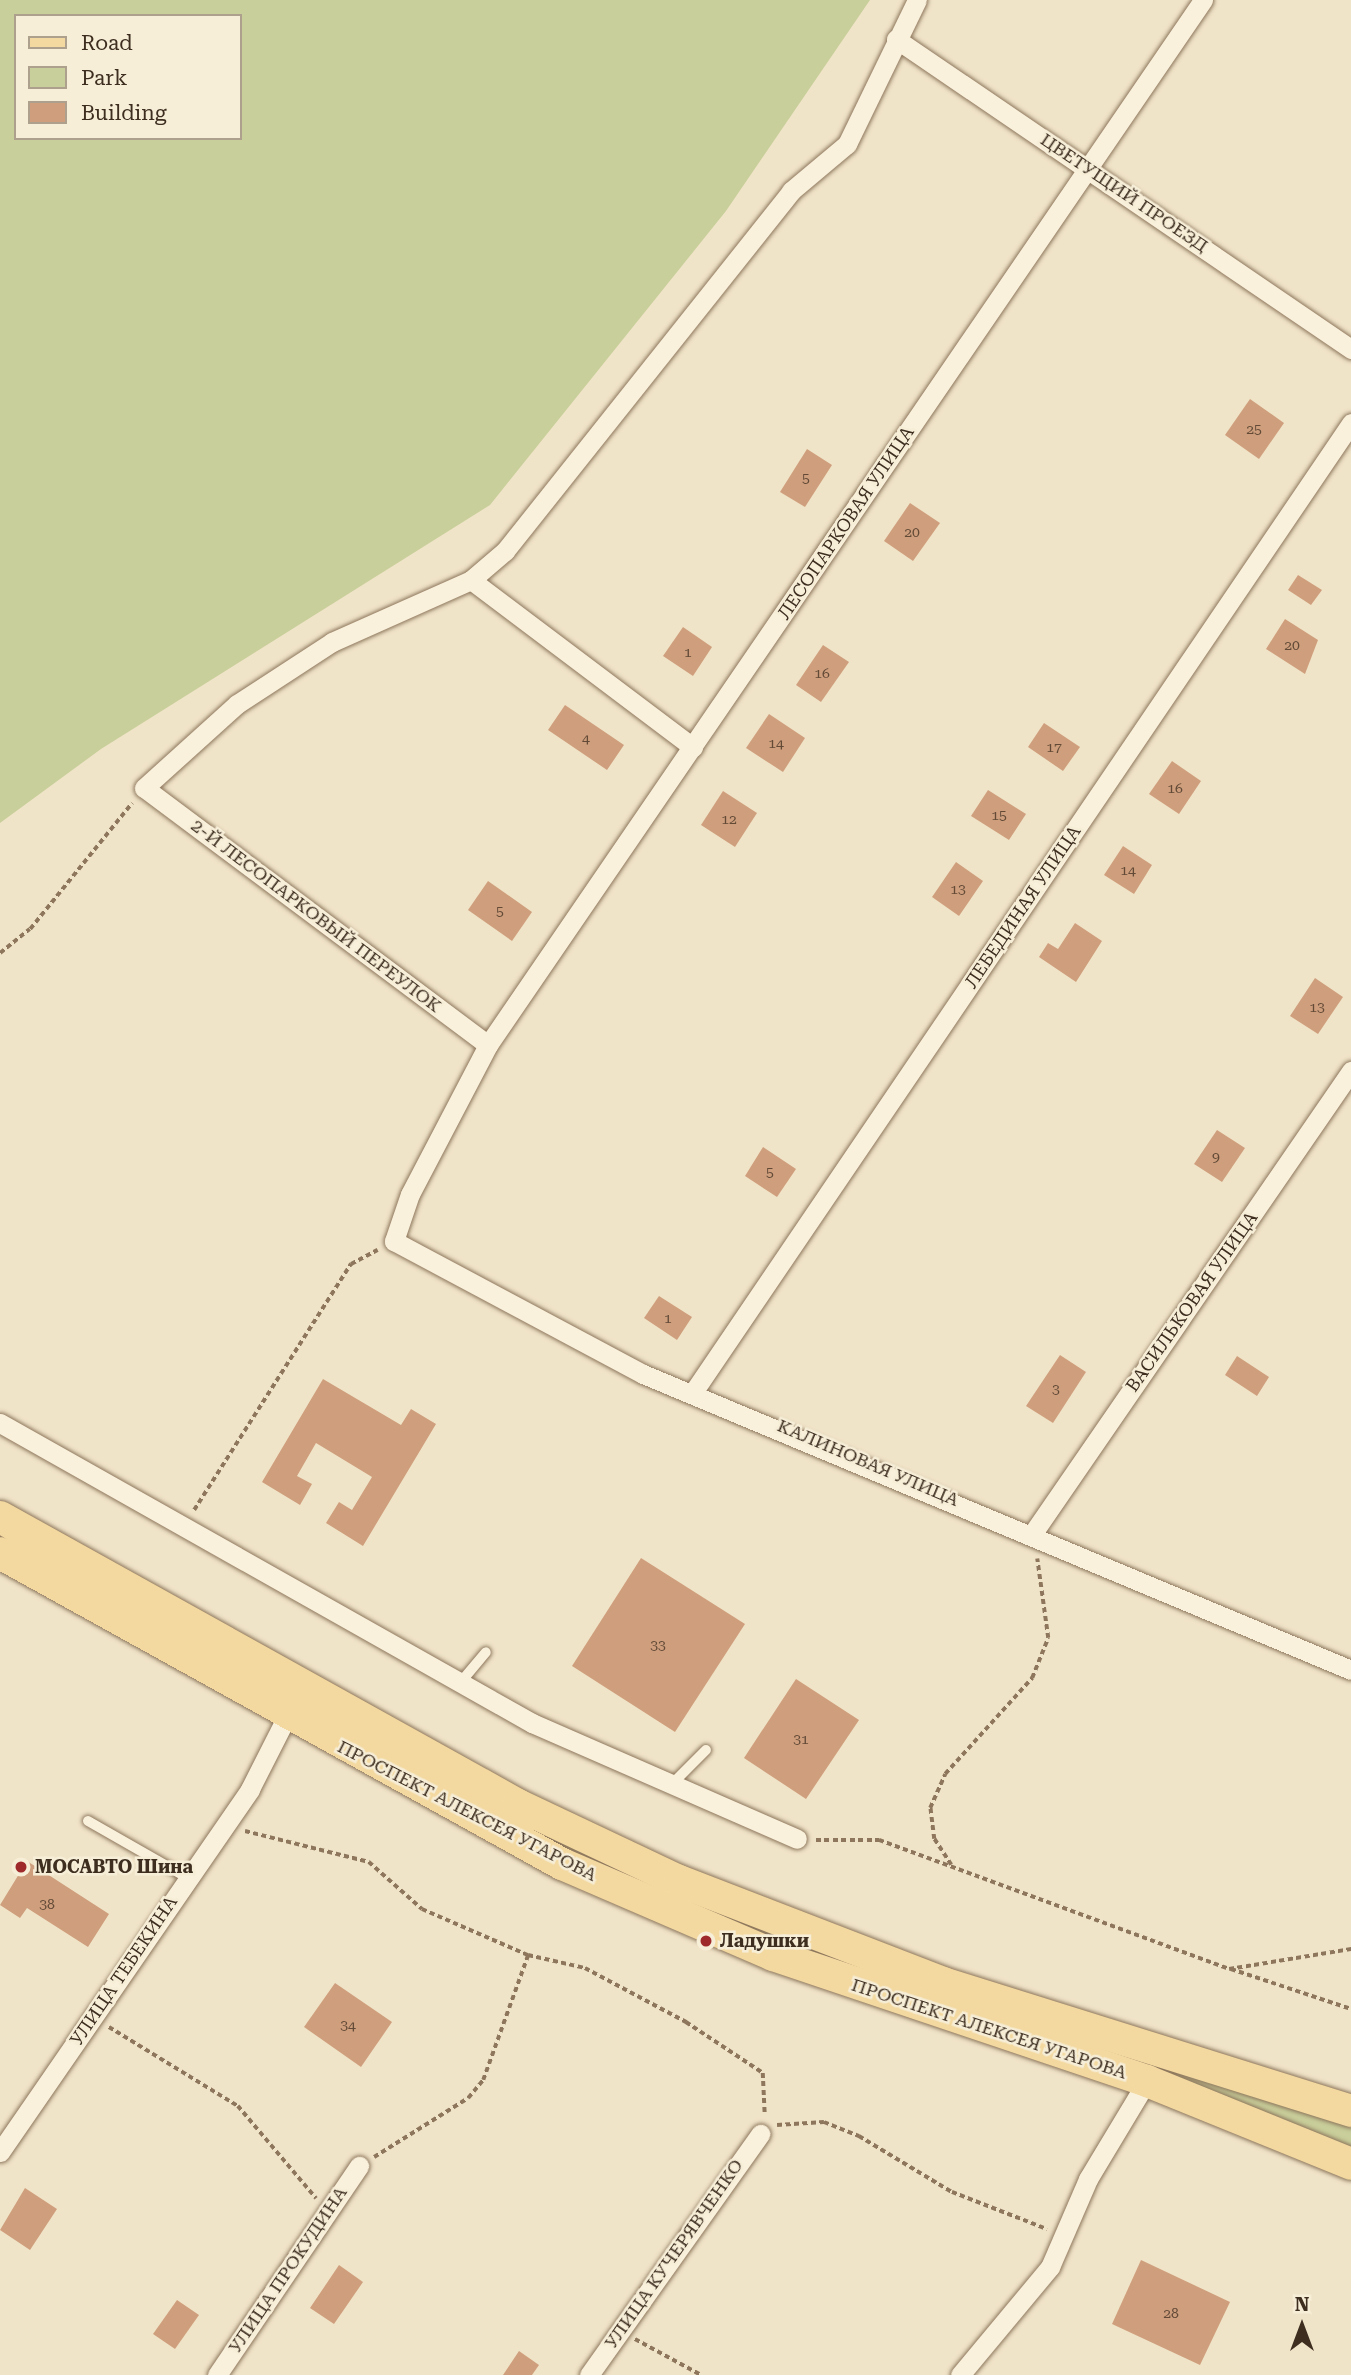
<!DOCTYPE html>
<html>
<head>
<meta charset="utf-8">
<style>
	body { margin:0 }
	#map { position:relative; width:1351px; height:2375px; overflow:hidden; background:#f0e4c8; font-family:"Roboto Serif",serif }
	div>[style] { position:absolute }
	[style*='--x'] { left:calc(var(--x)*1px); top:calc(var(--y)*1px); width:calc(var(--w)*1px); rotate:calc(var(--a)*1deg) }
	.green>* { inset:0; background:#c9cf9b }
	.building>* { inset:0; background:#cf9f7d }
	.path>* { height:3.5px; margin-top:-1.75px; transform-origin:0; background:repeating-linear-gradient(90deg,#8d765c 0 5px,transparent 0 8.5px) }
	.roads { filter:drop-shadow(0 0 2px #8d765c) drop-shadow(0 0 2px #8d765c) }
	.lane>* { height:10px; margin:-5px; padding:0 5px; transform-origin:5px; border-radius:5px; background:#faf1dc }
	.street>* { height:19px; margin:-9.5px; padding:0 9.5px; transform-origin:9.5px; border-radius:9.5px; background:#faf1dc }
	.primary>* { height:32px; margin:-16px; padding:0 16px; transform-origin:16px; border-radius:16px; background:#f3d9a0 }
	.dots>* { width:19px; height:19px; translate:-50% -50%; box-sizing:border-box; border:4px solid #f7eed8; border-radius:50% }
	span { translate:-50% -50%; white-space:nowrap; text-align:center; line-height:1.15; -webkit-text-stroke:5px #f7eed8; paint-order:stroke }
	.number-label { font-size:14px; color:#624a37 }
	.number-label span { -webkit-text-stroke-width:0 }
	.street-label { font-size:18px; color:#3d2e20 }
	.poi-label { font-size:18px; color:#3d2e20; font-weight:700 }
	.left { translate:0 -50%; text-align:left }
	.legend { position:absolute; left:14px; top:14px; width:228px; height:126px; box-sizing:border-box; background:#f7eed8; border:2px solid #ada18e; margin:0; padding:9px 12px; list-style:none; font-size:21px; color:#3d2e20 }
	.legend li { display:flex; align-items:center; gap:14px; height:35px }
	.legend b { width:35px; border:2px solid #ada18e }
	.north { position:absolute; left:1267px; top:2291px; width:70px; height:70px; -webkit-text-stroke:5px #f7eed8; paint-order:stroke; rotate:0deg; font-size:19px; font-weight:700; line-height:28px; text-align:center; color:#3d2e20 }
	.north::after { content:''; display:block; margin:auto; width:24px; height:32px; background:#3d2e20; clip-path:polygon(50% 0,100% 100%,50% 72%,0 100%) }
</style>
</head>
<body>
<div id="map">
	<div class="green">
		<div style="clip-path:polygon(evenodd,0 0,870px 0,726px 211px,490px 505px,101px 749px,0 823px,0 0,16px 16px,240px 16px,240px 138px,16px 138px,16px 16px)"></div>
		<div style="clip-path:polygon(487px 1800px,1351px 2123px,1351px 2151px,726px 1923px,523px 1829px)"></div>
	</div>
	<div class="building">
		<div style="clip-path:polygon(1250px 399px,1284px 423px,1259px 459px,1225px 435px)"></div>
		<div style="clip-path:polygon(807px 449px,832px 465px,805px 507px,780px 492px)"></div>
		<div style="clip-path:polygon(910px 503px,940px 523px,913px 561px,884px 541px)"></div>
		<div style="clip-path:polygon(1298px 575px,1322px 590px,1311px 605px,1288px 590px)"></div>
		<div style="clip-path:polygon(1285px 619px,1318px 640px,1305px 674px,1266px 649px)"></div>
		<div style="clip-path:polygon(683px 627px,712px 647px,693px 676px,663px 656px)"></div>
		<div style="clip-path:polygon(823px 645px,849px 662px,821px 702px,796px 685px)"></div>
		<div style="clip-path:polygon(565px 705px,624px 745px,607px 770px,548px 730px)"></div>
		<div style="clip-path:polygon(769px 714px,805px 738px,783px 772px,746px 748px)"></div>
		<div style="clip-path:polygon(1044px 723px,1080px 747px,1063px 771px,1028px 747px)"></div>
		<div style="clip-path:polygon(1172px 761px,1201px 781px,1179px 814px,1149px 794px)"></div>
		<div style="clip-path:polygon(988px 790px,1026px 814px,1009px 840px,971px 816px)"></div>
		<div style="clip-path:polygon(723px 791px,757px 813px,735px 847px,701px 825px)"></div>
		<div style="clip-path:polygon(1123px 846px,1152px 865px,1134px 894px,1104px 875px)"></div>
		<div style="clip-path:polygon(956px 862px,983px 881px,959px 916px,932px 897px)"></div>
		<div style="clip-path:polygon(488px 881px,532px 912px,512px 941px,468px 910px)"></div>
		<div style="clip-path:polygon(1075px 923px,1102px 941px,1076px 982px,1039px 957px,1048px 943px,1058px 949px)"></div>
		<div style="clip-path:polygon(1315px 978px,1343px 997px,1318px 1034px,1290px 1016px)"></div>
		<div style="clip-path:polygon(1217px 1130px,1245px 1148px,1222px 1182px,1194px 1164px)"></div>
		<div style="clip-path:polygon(763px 1147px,796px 1169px,777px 1197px,745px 1176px)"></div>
		<div style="clip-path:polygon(659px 1296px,692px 1317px,677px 1340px,644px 1318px)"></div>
		<div style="clip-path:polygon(1060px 1355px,1086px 1372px,1053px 1423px,1026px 1406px)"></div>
		<div style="clip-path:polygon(1237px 1356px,1269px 1377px,1257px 1396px,1225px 1375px)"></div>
		<div style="clip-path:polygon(323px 1379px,401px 1425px,411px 1409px,436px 1424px,363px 1546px,326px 1523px,339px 1502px,352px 1510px,372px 1477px,316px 1443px,297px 1476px,312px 1484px,300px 1505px,262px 1482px)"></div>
		<div style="clip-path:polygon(641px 1558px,745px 1624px,675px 1732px,572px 1666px)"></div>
		<div style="clip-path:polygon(796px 1679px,859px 1720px,806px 1799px,744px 1758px)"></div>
		<div style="clip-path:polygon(27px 1861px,109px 1914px,88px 1947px,27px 1908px,20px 1918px,0 1905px)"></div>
		<div style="clip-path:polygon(335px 1983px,392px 2022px,361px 2067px,304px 2027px)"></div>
		<div style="clip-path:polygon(25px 2188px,57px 2209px,30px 2250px,0 2230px)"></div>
		<div style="clip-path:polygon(1141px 2260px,1230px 2302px,1200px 2365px,1112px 2324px)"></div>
		<div style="clip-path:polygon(339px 2265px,363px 2282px,334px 2324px,310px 2308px)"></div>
		<div style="clip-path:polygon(177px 2300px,199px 2315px,175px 2349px,153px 2334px)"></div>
		<div style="clip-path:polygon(519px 2351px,539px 2365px,532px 2375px,503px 2375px)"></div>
	</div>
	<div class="path">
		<div style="--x:0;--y:953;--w:38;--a:-39"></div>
		<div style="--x:30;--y:929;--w:162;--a:-51"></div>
		<div style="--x:194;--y:1510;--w:292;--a:-57.5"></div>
		<div style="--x:351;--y:1264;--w:30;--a:-28"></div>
		<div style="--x:245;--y:1831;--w:128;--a:14"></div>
		<div style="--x:369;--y:1862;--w:71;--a:41.6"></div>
		<div style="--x:422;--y:1909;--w:116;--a:23.5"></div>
		<div style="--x:528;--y:1955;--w:58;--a:12.8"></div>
		<div style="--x:585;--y:1968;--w:115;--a:28.1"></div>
		<div style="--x:686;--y:2022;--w:92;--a:33.5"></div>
		<div style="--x:763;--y:2073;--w:42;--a:87.3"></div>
		<div style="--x:816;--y:1840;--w:63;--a:0"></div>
		<div style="--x:879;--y:1840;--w:373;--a:20.2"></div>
		<div style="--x:1229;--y:1969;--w:124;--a:-9.3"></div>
		<div style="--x:951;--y:1865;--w:31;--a:-123"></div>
		<div style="--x:934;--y:1839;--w:31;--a:-97"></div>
		<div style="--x:930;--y:1808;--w:37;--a:-66"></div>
		<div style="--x:945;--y:1774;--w:130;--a:-47.8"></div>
		<div style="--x:1032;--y:1678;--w:43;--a:-68.2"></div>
		<div style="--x:1048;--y:1638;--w:80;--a:-97.9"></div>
		<div style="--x:1231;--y:1969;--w:126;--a:18.4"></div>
		<div style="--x:109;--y:2027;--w:151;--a:31.5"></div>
		<div style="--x:238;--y:2106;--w:121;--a:49.7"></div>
		<div style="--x:777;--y:2125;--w:47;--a:-3.7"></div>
		<div style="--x:824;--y:2122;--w:38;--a:22"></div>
		<div style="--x:859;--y:2136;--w:109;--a:31.1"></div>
		<div style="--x:952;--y:2192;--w:102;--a:21.3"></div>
		<div style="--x:374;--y:2157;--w:111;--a:-32.1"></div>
		<div style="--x:468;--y:2098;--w:23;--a:-50"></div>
		<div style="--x:483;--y:2080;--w:133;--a:-70.2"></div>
		<div style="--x:635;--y:2339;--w:75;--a:28.6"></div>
	</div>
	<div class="roads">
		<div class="lane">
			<div style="--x:460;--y:1683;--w:40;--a:-50"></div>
			<div style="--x:672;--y:1784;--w:48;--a:-45"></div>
			<div style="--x:88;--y:1821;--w:115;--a:29.7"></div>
		</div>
		<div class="street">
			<div style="--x:1203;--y:0;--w:1266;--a:124.38"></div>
			<div style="--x:488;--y:1045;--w:168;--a:117.6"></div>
			<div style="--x:410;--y:1194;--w:50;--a:108.8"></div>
			<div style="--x:394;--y:1241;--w:282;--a:28.1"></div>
			<div style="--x:643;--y:1374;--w:767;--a:22.69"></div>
			<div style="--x:896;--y:39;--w:551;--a:34.27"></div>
			<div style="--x:471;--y:580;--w:278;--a:37"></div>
			<div style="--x:488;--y:1045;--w:429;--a:-143.2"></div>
			<div style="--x:144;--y:788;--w:125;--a:-42.1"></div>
			<div style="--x:237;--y:704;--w:113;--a:-33.1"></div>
			<div style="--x:332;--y:642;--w:152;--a:-24"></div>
			<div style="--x:471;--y:580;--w:45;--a:-40.5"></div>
			<div style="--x:505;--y:551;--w:460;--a:-51.5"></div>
			<div style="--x:791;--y:191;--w:73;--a:-40"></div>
			<div style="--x:847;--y:144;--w:160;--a:-64.1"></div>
			<div style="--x:694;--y:1391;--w:1170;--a:-55.83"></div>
			<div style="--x:0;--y:1423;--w:611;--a:29.42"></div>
			<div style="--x:532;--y:1723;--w:289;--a:23.6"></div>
			<div style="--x:1033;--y:1533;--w:561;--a:-55.46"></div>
			<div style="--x:0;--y:2152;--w:441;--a:-55.4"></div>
			<div style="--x:250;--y:1789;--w:82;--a:-63.1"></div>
			<div style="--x:217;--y:2375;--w:253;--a:-55.8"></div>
			<div style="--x:589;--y:2375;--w:296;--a:-54.6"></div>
			<div style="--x:960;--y:2375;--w:141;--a:-50.2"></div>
			<div style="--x:1050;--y:2267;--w:96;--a:-66.6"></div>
			<div style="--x:1088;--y:2179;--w:114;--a:-59"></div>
		</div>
		<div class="primary">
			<div style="--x:0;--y:1517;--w:593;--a:29.07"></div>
			<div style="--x:518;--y:1805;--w:178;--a:25.3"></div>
			<div style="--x:679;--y:1881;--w:283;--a:21.1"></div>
			<div style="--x:943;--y:1983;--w:428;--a:17.4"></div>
			<div style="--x:0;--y:1553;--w:642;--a:28.96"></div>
			<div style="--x:562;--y:1864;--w:230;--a:23.3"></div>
			<div style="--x:773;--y:1955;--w:395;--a:18.6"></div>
			<div style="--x:1147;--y:2081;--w:220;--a:22.1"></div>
		</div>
	</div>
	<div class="dots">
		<div style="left:21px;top:1867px;background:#9e2a2b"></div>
		<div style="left:706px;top:1941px;background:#9e2a2b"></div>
	</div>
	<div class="number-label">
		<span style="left:1254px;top:429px">25</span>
		<span style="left:806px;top:478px">5</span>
		<span style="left:912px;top:532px">20</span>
		<span style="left:1292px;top:645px">20</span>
		<span style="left:688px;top:652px">1</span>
		<span style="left:822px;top:673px">16</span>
		<span style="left:586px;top:738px">4</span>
		<span style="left:776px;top:743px">14</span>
		<span style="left:1054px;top:747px">17</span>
		<span style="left:1175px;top:788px">16</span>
		<span style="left:999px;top:815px">15</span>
		<span style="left:729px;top:819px">12</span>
		<span style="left:1128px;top:870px">14</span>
		<span style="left:958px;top:889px">13</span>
		<span style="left:500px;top:911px">5</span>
		<span style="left:1317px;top:1007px">13</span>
		<span style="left:1216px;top:1157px">9</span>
		<span style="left:770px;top:1172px">5</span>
		<span style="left:668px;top:1318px">1</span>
		<span style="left:1056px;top:1389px">3</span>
		<span style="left:658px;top:1645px">33</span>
		<span style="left:801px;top:1739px">31</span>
		<span style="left:47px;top:1904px">38</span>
		<span style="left:348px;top:2025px">34</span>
		<span style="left:1171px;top:2313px">28</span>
	</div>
	<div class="street-label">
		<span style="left:1124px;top:193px;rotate:34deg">ЦВЕТУЩИЙ ПРОЕЗД</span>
		<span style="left:846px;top:523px;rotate:-56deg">ЛЕСОПАРКОВАЯ УЛИЦА</span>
		<span style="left:1023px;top:907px;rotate:-56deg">ЛЕБЕДИНАЯ УЛИЦА</span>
		<span style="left:316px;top:916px;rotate:37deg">2-Й ЛЕСОПАРКОВЫЙ ПЕРЕУЛОК</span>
		<span style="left:1192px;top:1302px;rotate:-55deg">ВАСИЛЬКОВАЯ УЛИЦА</span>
		<span style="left:868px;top:1463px;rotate:23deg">КАЛИНОВАЯ УЛИЦА</span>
		<span style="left:467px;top:1811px;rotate:27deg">ПРОСПЕКТ АЛЕКСЕЯ УГАРОВА</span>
		<span style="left:124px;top:1971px;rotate:-56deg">УЛИЦА ТЕБЕКИНА</span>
		<span style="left:989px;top:2029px;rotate:18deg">ПРОСПЕКТ АЛЕКСЕЯ УГАРОВА</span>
		<span style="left:674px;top:2254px;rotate:-55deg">УЛИЦА КУЧЕРЯВЧЕНКО</span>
		<span style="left:288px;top:2270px;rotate:-56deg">УЛИЦА ПРОКУДИНА</span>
	</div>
	<div class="poi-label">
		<span class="left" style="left:35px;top:1867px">МОСАВТО Шина</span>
		<span class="left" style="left:720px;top:1941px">Ладушки</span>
	</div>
	<ul class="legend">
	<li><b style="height:9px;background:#f3d9a0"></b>Road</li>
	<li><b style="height:19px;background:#c9cf9b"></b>Park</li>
	<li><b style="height:19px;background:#cf9f7d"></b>Building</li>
	</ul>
	<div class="north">N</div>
</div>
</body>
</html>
